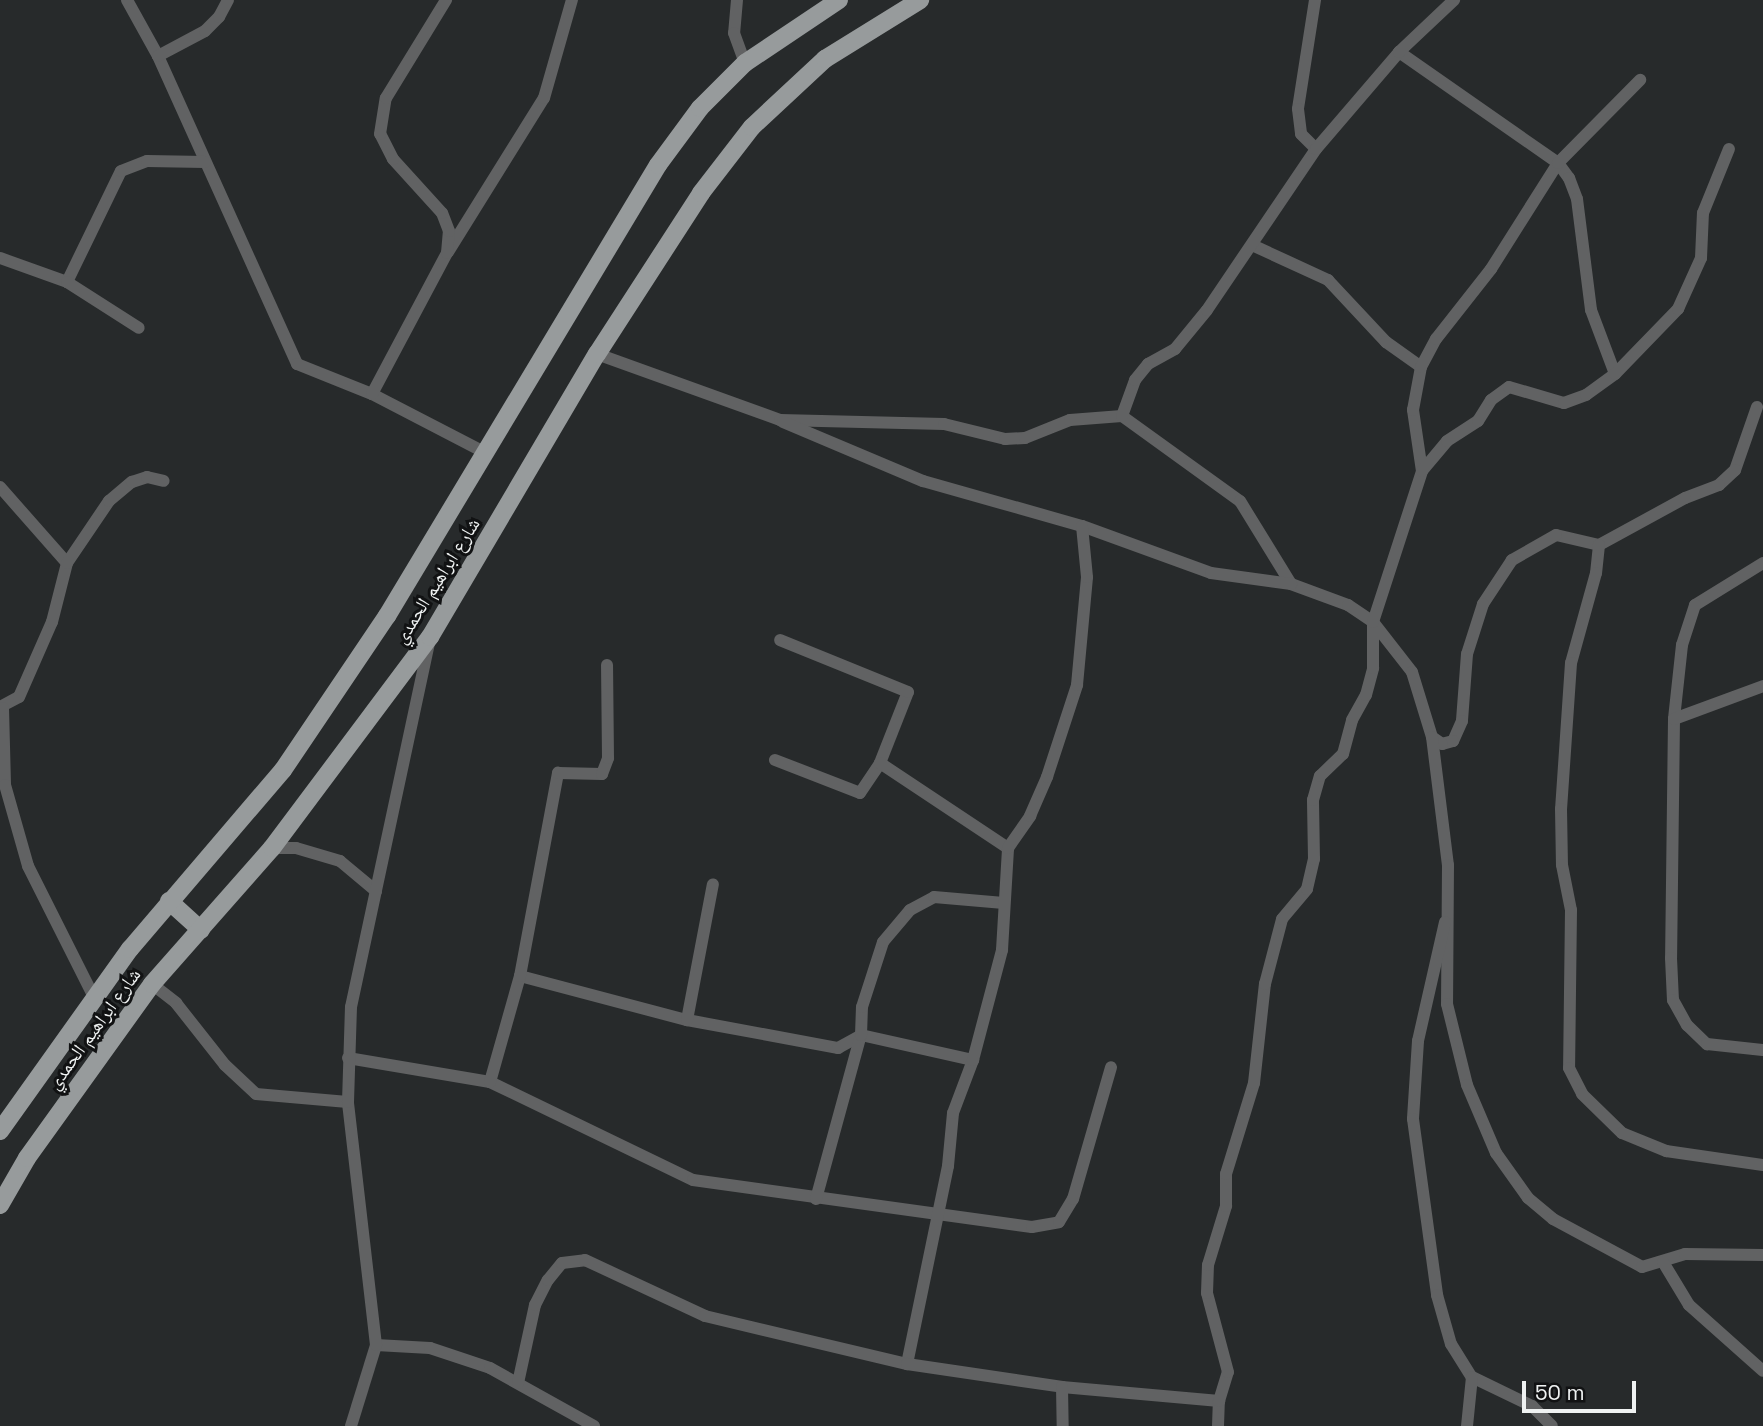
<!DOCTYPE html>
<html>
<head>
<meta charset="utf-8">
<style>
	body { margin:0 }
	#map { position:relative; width:1763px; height:1426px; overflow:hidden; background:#272a2b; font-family:"Space Grotesk","Noto Naskh Arabic",sans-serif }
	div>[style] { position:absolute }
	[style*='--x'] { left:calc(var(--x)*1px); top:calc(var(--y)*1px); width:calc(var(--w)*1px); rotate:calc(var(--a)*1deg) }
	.street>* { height:12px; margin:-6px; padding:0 6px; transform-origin:6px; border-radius:6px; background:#616263 }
	.primary>* { height:18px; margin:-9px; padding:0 9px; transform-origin:9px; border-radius:9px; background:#979b9c }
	span { translate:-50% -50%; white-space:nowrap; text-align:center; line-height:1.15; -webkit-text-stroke:6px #111213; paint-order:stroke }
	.street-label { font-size:19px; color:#eff2f2 }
	.scale { position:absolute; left:1522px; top:1381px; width:114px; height:32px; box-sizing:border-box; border:4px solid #eff2f2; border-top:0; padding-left:9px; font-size:21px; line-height:24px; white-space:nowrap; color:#eff2f2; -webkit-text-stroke:5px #111213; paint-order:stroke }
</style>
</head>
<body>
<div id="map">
	<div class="street">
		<div style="--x:127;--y:0;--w:64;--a:61"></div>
		<div style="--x:158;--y:56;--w:338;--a:65.7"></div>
		<div style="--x:297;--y:364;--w:81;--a:21.8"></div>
		<div style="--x:372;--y:394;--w:128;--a:27.4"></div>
		<div style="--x:737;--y:0;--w:33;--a:95"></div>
		<div style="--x:734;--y:33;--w:32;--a:70"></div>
		<div style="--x:1315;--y:0;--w:110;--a:98.9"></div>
		<div style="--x:1298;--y:109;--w:25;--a:83"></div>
		<div style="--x:1301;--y:134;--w:21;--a:45"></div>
		<div style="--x:1399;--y:52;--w:194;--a:34.9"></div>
		<div style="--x:1558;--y:163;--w:19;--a:54"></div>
		<div style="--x:1569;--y:178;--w:22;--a:69"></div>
		<div style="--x:1577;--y:199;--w:112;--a:82.8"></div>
		<div style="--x:1591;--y:310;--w:68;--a:69.4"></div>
		<div style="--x:158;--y:56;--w:53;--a:-28"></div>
		<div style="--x:205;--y:31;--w:20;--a:-45"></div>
		<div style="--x:219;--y:17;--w:19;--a:-62"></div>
		<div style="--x:1252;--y:245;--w:84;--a:24.7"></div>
		<div style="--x:1328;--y:280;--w:85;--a:46.9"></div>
		<div style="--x:1386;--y:342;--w:43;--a:35.5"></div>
		<div style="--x:448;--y:252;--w:181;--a:-58.1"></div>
		<div style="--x:544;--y:98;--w:102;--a:-74.1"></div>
		<div style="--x:0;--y:258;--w:71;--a:19.7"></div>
		<div style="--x:67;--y:282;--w:123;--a:-64.1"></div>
		<div style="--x:121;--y:171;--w:28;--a:-21"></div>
		<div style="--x:147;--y:161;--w:58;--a:1"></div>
		<div style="--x:67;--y:282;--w:85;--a:32.6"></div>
		<div style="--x:597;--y:354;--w:195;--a:19.8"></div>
		<div style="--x:780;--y:420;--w:164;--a:1.4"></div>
		<div style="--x:944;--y:424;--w:63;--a:13.8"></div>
		<div style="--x:1005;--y:439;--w:20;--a:-3"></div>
		<div style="--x:1025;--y:438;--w:48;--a:-21.8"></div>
		<div style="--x:1070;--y:420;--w:52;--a:-4.4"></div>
		<div style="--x:1122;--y:416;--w:145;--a:35.8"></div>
		<div style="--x:1240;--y:501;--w:97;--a:58.4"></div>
		<div style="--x:1291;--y:584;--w:61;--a:20.2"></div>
		<div style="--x:1348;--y:605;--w:30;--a:34"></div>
		<div style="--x:1373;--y:622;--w:63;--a:52"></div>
		<div style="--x:1412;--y:672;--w:68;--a:72.9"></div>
		<div style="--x:372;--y:394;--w:160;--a:-62"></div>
		<div style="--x:447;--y:253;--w:22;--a:-85"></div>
		<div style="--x:449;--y:231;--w:19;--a:-111"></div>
		<div style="--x:442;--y:213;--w:73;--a:-132.2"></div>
		<div style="--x:393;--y:159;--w:28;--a:-117"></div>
		<div style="--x:380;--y:134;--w:36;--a:-81"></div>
		<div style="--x:386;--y:98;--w:115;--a:-58.5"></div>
		<div style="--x:1757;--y:407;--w:67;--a:109.2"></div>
		<div style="--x:1735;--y:470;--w:22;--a:137"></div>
		<div style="--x:1719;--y:485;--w:36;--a:159"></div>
		<div style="--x:1685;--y:498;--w:98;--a:151.3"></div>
		<div style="--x:1599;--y:545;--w:44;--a:-166.9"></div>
		<div style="--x:1556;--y:535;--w:51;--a:150.4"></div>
		<div style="--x:1512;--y:560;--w:53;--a:123.4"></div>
		<div style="--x:1483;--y:604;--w:52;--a:107.7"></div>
		<div style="--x:1467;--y:654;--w:67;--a:94.3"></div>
		<div style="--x:1462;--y:721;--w:22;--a:114"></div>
		<div style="--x:1453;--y:741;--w:11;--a:165"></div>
		<div style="--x:1442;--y:744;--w:12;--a:-145"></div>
		<div style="--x:1432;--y:737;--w:129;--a:82.9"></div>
		<div style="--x:1448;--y:865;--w:139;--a:90.4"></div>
		<div style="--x:1447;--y:1004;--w:83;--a:76.1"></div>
		<div style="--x:1467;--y:1085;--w:74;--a:66.9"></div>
		<div style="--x:1496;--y:1153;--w:55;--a:54.6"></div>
		<div style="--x:1528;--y:1198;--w:33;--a:40"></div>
		<div style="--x:1553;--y:1219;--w:101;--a:28.3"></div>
		<div style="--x:1642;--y:1267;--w:45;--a:-16.8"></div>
		<div style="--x:1685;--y:1254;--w:78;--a:0.7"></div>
		<div style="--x:1122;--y:416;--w:38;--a:-70"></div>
		<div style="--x:1135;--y:380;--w:21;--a:-51"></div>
		<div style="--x:1148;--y:364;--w:31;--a:-29"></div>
		<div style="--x:1175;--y:349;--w:50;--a:-50.6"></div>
		<div style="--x:1207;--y:310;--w:194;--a:-55.9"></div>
		<div style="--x:1316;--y:149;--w:128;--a:-49.4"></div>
		<div style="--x:1399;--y:52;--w:76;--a:-43.4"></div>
		<div style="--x:783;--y:422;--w:152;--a:22.9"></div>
		<div style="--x:923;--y:481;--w:165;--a:15.8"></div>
		<div style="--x:1082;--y:526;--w:137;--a:20"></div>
		<div style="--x:1211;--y:573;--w:81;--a:7.8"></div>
		<div style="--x:1422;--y:471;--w:62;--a:-98.4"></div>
		<div style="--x:1413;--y:410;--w:44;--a:-79.5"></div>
		<div style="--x:1421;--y:367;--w:32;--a:-62"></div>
		<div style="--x:1436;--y:339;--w:89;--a:-51.8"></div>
		<div style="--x:1491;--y:269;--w:125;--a:-57.7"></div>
		<div style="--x:1558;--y:163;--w:117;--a:-45.3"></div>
		<div style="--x:0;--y:487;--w:101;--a:48.6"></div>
		<div style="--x:1599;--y:545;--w:28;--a:96"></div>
		<div style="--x:1596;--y:573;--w:93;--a:105.5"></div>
		<div style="--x:1571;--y:663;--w:146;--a:93.9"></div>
		<div style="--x:1561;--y:809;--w:56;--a:89"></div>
		<div style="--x:1562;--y:865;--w:46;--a:78.7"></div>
		<div style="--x:1571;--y:910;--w:158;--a:90.7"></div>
		<div style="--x:1569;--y:1068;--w:29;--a:63"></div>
		<div style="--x:1582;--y:1094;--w:56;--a:44.3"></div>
		<div style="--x:1622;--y:1133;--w:48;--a:22.2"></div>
		<div style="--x:1666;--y:1151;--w:98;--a:8.2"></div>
		<div style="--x:1763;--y:563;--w:80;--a:148.3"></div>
		<div style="--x:1695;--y:605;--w:42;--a:108"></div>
		<div style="--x:1682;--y:645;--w:74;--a:96.2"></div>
		<div style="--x:1674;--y:719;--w:239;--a:90.7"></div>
		<div style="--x:1671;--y:958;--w:42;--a:87.3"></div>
		<div style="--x:1673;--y:1000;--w:29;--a:61"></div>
		<div style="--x:1687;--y:1025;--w:28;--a:44"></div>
		<div style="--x:1707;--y:1044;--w:56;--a:6.1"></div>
		<div style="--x:0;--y:707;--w:21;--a:-28"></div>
		<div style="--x:19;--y:697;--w:82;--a:-66.3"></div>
		<div style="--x:52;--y:622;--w:61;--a:-75.7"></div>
		<div style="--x:67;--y:563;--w:75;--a:-55.9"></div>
		<div style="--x:109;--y:501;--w:30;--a:-40"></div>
		<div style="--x:132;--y:482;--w:16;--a:-18"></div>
		<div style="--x:147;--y:477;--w:17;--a:13"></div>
		<div style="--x:3;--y:708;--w:77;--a:88.5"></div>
		<div style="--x:5;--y:785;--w:84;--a:74.1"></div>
		<div style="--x:28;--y:866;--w:149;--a:63.3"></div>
		<div style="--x:1674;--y:719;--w:95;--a:-20.3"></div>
		<div style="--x:775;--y:760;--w:91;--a:21.2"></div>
		<div style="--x:860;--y:793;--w:36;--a:-56"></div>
		<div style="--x:880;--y:763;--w:76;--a:-68.5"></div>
		<div style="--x:908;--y:692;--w:138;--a:-157.9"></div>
		<div style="--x:880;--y:763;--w:154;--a:33.6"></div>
		<div style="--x:272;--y:848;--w:24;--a:0"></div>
		<div style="--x:296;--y:848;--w:46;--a:16.5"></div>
		<div style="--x:340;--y:861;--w:47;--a:39.8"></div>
		<div style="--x:1445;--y:922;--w:122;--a:102.8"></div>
		<div style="--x:1418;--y:1041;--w:78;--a:93.7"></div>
		<div style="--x:1413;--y:1119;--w:178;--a:82.2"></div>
		<div style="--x:1437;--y:1295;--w:51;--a:74.1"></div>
		<div style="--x:1451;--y:1344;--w:39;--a:58"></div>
		<div style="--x:1472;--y:1377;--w:67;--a:25.8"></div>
		<div style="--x:1532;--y:1406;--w:28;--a:45"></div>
		<div style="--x:520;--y:976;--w:173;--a:14.8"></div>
		<div style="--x:687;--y:1020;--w:154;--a:10.5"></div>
		<div style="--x:838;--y:1048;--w:26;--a:-29"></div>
		<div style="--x:861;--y:1035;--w:115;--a:12.6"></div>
		<div style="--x:152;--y:984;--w:31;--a:38"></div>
		<div style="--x:176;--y:1003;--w:79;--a:51.7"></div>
		<div style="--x:225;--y:1065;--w:42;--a:43.1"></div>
		<div style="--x:256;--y:1094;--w:92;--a:5"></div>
		<div style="--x:687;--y:1020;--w:138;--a:-79.2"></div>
		<div style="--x:348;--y:1058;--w:144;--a:9.6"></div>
		<div style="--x:490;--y:1082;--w:225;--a:25.8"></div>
		<div style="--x:693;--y:1180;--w:342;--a:7.9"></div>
		<div style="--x:1032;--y:1227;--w:27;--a:-10"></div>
		<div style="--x:1059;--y:1222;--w:27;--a:-59"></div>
		<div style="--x:1073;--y:1199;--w:137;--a:-73.9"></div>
		<div style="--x:490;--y:1082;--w:110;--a:-74.2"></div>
		<div style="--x:520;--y:976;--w:207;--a:-79.4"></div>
		<div style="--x:558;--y:773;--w:44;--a:1.3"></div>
		<div style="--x:602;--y:774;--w:17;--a:-69"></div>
		<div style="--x:608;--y:758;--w:93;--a:-90.6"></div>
		<div style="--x:816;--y:1199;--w:170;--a:-74.7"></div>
		<div style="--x:861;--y:1035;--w:28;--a:-88"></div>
		<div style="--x:862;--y:1007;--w:68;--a:-72.1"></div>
		<div style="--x:883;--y:942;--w:42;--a:-49.8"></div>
		<div style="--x:910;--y:910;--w:27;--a:-28"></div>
		<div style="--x:934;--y:897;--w:70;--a:4.9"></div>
		<div style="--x:1663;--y:1262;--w:50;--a:58.8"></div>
		<div style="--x:1689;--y:1305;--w:99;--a:41.7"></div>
		<div style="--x:376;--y:1345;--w:54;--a:3.2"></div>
		<div style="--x:430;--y:1348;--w:63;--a:18.4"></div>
		<div style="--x:490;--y:1368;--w:119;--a:29.1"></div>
		<div style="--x:907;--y:1364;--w:202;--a:-78.3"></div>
		<div style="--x:948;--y:1166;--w:53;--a:-84.6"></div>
		<div style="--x:953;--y:1113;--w:57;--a:-69.3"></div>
		<div style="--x:973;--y:1060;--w:114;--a:-75.2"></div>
		<div style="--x:1002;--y:950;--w:102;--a:-86.6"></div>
		<div style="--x:1008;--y:848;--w:39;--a:-55"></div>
		<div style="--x:1030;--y:816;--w:43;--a:-66.4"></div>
		<div style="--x:1047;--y:777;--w:97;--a:-71.9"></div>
		<div style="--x:1077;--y:685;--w:108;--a:-84.7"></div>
		<div style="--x:1087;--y:577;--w:51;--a:-95.6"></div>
		<div style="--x:518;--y:1383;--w:80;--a:-77.7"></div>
		<div style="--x:535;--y:1305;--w:28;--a:-63"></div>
		<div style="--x:548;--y:1280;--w:22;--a:-51"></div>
		<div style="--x:562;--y:1263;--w:23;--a:-7"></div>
		<div style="--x:585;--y:1260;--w:132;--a:25"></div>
		<div style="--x:705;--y:1316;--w:208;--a:13.4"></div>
		<div style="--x:907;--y:1364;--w:157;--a:8.4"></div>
		<div style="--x:1062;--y:1387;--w:158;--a:5.1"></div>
		<div style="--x:1062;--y:1387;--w:39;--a:89"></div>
		<div style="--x:351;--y:1426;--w:85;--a:-72.8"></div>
		<div style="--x:376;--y:1345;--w:245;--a:-96.6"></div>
		<div style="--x:348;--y:1102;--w:95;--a:-88.2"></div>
		<div style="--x:351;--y:1007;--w:373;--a:-77.9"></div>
		<div style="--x:1218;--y:1426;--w:25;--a:-88"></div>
		<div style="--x:1219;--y:1401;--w:30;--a:-73"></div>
		<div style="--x:1228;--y:1372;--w:82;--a:-104.9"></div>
		<div style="--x:1207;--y:1293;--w:28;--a:-88"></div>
		<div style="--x:1208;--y:1265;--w:62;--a:-73"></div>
		<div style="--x:1226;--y:1206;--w:32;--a:-90"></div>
		<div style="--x:1226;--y:1174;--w:95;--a:-72.9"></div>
		<div style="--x:1254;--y:1083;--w:100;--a:-83.7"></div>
		<div style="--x:1265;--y:984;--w:67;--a:-75.3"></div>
		<div style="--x:1282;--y:919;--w:39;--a:-50"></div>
		<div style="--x:1307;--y:889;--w:31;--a:-77"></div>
		<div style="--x:1314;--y:859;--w:59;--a:-91"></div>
		<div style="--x:1313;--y:800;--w:25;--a:-74"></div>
		<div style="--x:1320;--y:776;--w:32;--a:-44"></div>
		<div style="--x:1343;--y:754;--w:35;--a:-75"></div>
		<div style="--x:1352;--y:720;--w:29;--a:-61"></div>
		<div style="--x:1366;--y:695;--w:28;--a:-75"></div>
		<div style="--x:1373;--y:668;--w:46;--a:-90"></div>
		<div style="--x:1373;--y:622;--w:159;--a:-72"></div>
		<div style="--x:1422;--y:471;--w:39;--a:-50"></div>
		<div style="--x:1447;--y:441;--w:37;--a:-33"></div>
		<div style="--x:1478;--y:421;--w:25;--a:-58"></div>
		<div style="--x:1491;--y:400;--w:22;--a:-36"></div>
		<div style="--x:1509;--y:387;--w:57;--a:16.2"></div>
		<div style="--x:1564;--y:403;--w:23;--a:-20"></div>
		<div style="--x:1586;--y:395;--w:36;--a:-36"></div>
		<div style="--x:1615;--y:374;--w:91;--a:-45.9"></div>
		<div style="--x:1678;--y:309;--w:56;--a:-65.7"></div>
		<div style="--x:1701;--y:258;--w:45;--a:-87.5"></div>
		<div style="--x:1703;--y:213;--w:69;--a:-67.9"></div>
		<div style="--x:1467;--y:1426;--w:49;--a:-84.2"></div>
	</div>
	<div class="primary">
		<div style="--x:169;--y:901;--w:43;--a:42.2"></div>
		<div style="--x:0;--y:1131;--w:224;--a:-54.5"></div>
		<div style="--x:130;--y:949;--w:235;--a:-49.5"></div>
		<div style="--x:283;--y:770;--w:186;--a:-56"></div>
		<div style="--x:387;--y:616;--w:526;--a:-59"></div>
		<div style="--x:658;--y:165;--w:71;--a:-53.6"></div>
		<div style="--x:700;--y:108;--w:64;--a:-45"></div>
		<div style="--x:745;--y:63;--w:113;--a:-33.8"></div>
		<div style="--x:0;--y:1205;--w:54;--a:-60.1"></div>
		<div style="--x:27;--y:1158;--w:214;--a:-54.3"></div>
		<div style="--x:152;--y:984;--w:181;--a:-48.6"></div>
		<div style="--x:272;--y:848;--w:264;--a:-53.2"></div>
		<div style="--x:430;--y:637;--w:329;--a:-59.5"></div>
		<div style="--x:597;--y:354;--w:192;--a:-57.1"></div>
		<div style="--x:701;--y:193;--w:83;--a:-52.3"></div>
		<div style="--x:752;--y:127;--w:100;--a:-43"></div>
		<div style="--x:825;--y:59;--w:112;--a:-31.8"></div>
	</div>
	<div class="street-label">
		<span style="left:437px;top:581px;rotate:-58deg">شارع ابراهيم الحمدي</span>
		<span style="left:94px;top:1029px;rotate:-54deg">شارع ابراهيم الحمدي</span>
	</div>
	<div class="scale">50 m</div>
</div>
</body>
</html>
